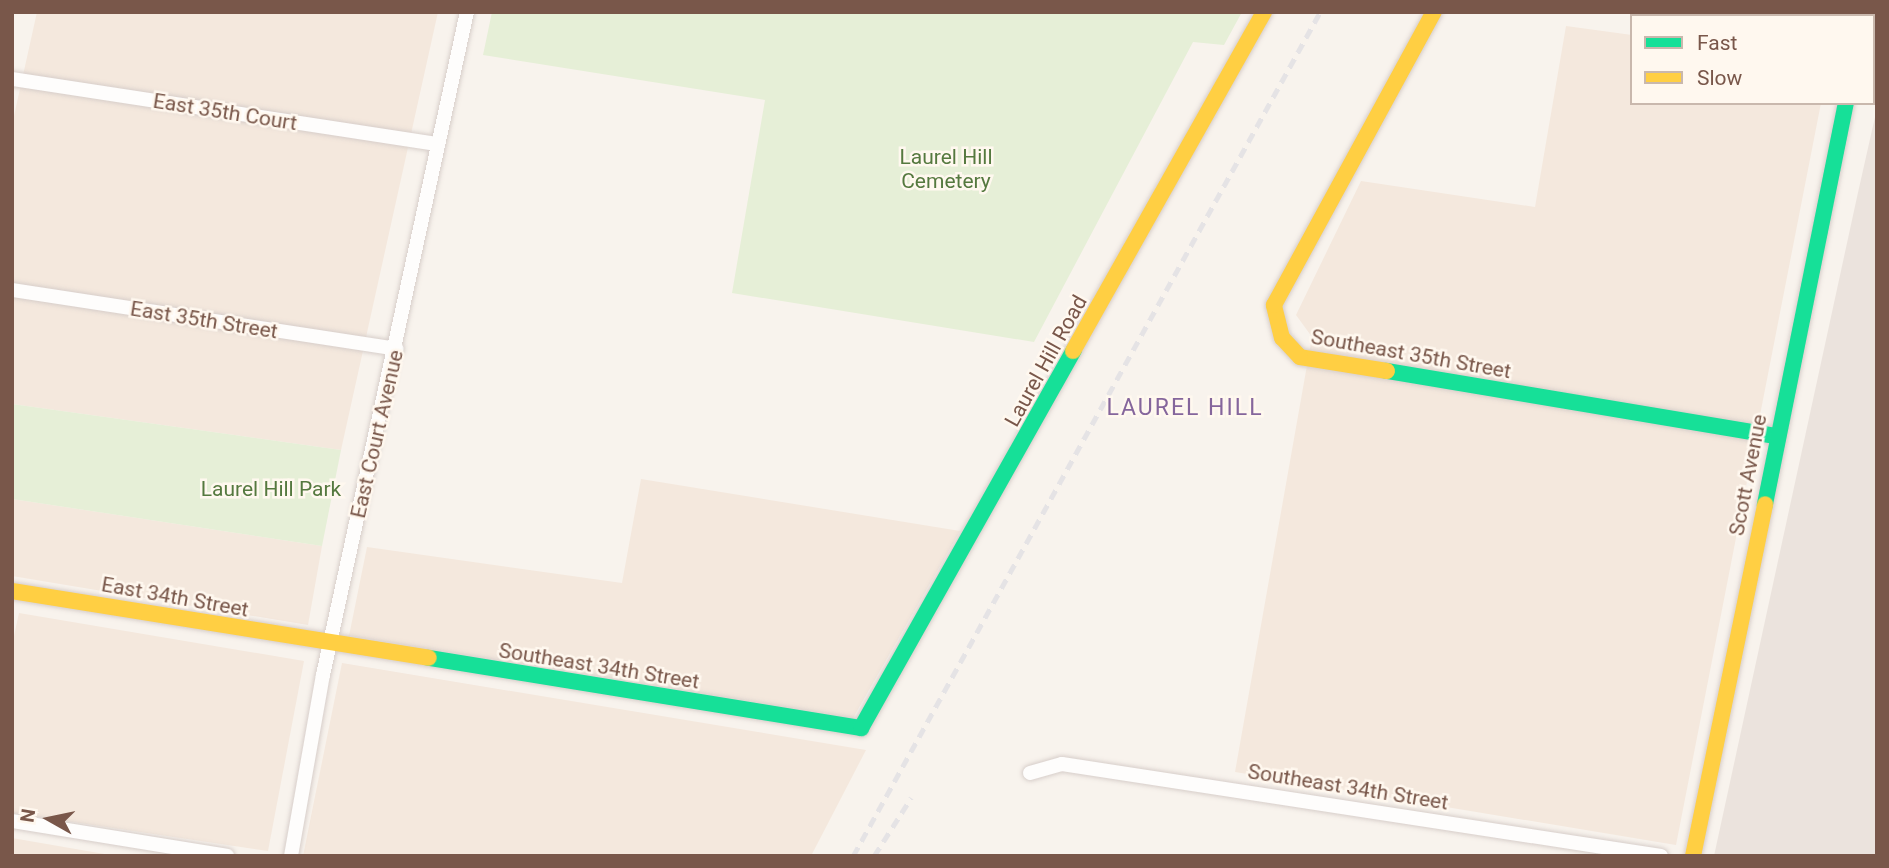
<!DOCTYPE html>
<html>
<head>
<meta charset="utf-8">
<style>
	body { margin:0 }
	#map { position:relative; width:1889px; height:868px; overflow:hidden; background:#f8f3ed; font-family:Roboto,sans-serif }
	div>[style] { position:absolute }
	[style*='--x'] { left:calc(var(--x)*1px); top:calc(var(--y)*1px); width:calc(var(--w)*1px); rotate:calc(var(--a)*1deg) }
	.residential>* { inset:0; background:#f4e8dd }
	.industrial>* { inset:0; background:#ebe3dd }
	.green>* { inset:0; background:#e6efd7 }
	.roads { filter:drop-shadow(0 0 2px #d7ceca) drop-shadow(0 0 2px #d7ceca) }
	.street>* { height:14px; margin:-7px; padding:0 7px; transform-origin:7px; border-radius:7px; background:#fefdfc }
	.fast>* { height:16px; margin:-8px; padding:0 8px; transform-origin:8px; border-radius:8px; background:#16e098 }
	.slow>* { height:16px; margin:-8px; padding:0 8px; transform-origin:8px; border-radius:8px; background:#ffcf43 }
	.rail>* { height:4.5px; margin-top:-2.25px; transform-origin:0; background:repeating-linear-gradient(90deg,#e5e3e5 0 10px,transparent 0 17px) }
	span { translate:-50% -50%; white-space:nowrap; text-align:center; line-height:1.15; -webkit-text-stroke:5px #fff8ef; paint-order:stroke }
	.street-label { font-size:21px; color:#79574a }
	.park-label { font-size:21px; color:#55793f }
	.neighbourhood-label { font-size:23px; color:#85669c; letter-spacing:2px }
	.frame { position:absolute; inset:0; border:14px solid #79574a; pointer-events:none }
	.legend { position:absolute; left:1630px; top:14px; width:245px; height:91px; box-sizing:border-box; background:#fff8ef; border:2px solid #c9b8ad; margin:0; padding:9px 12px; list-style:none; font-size:21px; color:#79574a }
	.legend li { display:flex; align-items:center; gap:14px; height:35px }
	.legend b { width:35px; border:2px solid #c9b8ad }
	.north { position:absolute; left:14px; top:784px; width:70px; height:70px; -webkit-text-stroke:5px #fff8ef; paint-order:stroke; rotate:279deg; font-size:19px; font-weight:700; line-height:28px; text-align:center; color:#79574a }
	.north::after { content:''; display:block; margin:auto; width:24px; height:32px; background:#79574a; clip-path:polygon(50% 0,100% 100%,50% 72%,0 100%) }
</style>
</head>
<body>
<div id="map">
	<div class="residential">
		<div style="clip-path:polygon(37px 12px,438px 12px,341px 450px,12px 404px,12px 125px)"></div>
		<div style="clip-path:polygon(1566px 26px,1632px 35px,1632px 103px,1821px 103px,1676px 845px,1235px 772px,1312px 337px,1296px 315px,1361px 181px,1535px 207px)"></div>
		<div style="clip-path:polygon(641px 479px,960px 531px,853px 718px,349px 636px,367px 547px,622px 583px)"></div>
		<div style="clip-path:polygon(12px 499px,322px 546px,308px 625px,12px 576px)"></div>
		<div style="clip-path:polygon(19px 613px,304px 661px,268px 851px,12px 813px,12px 645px)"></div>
		<div style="clip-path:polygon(342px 663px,866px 750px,811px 856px,303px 856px)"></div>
		<div style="clip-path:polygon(12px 838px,116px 856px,12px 856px)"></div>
	</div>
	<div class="industrial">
		<div style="clip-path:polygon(1877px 108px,1877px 856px,1714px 856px,1857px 197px)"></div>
	</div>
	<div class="green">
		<div style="clip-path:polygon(492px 12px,1242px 12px,1224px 45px,1193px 42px,1034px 342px,732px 293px,765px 100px,483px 55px)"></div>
		<div style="clip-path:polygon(12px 404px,341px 450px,322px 546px,12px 499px)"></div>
	</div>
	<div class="roads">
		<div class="street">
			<div style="--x:1645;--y:12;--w:20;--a:11"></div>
			<div style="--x:12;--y:79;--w:431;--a:8.7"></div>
			<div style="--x:12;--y:290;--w:389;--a:8.7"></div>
			<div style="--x:1030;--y:773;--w:33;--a:-16"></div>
			<div style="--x:1062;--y:764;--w:606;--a:8.73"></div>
			<div style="--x:12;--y:821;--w:218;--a:9.2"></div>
			<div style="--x:291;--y:856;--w:184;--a:-80"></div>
			<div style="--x:323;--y:675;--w:678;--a:-77.75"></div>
		</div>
		<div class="fast">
			<div style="--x:1387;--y:371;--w:395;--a:9.5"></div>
			<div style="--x:1765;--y:504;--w:409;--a:-78.6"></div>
			<div style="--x:429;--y:658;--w:438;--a:9.2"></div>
			<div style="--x:861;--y:728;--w:433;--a:-60.6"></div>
		</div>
		<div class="slow">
			<div style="--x:1865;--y:16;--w:4;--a:-76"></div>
			<div style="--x:1073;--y:351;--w:389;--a:-60.6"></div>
			<div style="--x:1387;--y:371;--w:88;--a:-170.9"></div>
			<div style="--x:1300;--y:357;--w:26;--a:-133"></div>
			<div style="--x:1282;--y:338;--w:34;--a:-104"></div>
			<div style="--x:1274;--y:305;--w:334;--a:-61.4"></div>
			<div style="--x:12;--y:591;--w:422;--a:9.1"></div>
			<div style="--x:1693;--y:856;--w:359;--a:-78.4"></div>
		</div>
	</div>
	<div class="rail">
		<div style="--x:853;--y:856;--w:965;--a:-61.04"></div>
		<div style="--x:874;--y:856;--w:69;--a:-57.5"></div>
	</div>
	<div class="street-label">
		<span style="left:225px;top:112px;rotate:9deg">East 35th Court</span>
		<span style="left:204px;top:320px;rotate:9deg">East 35th Street</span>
		<span style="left:1411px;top:354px;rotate:10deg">Southeast 35th Street</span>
		<span style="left:1046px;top:361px;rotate:-61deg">Laurel Hill Road</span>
		<span style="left:377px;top:434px;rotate:-77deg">East Court Avenue</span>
		<span style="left:1748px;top:475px;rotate:-79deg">Scott Avenue</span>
		<span style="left:175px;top:597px;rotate:10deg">East 34th Street</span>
		<span style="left:599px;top:666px;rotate:9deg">Southeast 34th Street</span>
		<span style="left:1348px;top:787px;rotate:9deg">Southeast 34th Street</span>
	</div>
	<div class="park-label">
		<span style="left:946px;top:169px">Laurel Hill<br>Cemetery</span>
		<span style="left:271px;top:489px">Laurel Hill Park</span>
	</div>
	<div class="neighbourhood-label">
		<span style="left:1185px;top:408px">LAUREL HILL</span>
	</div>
	<div class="frame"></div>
	<ul class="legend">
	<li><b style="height:9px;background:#16e098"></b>Fast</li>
	<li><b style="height:9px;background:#ffcf43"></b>Slow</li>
	</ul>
	<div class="north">N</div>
</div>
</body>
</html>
